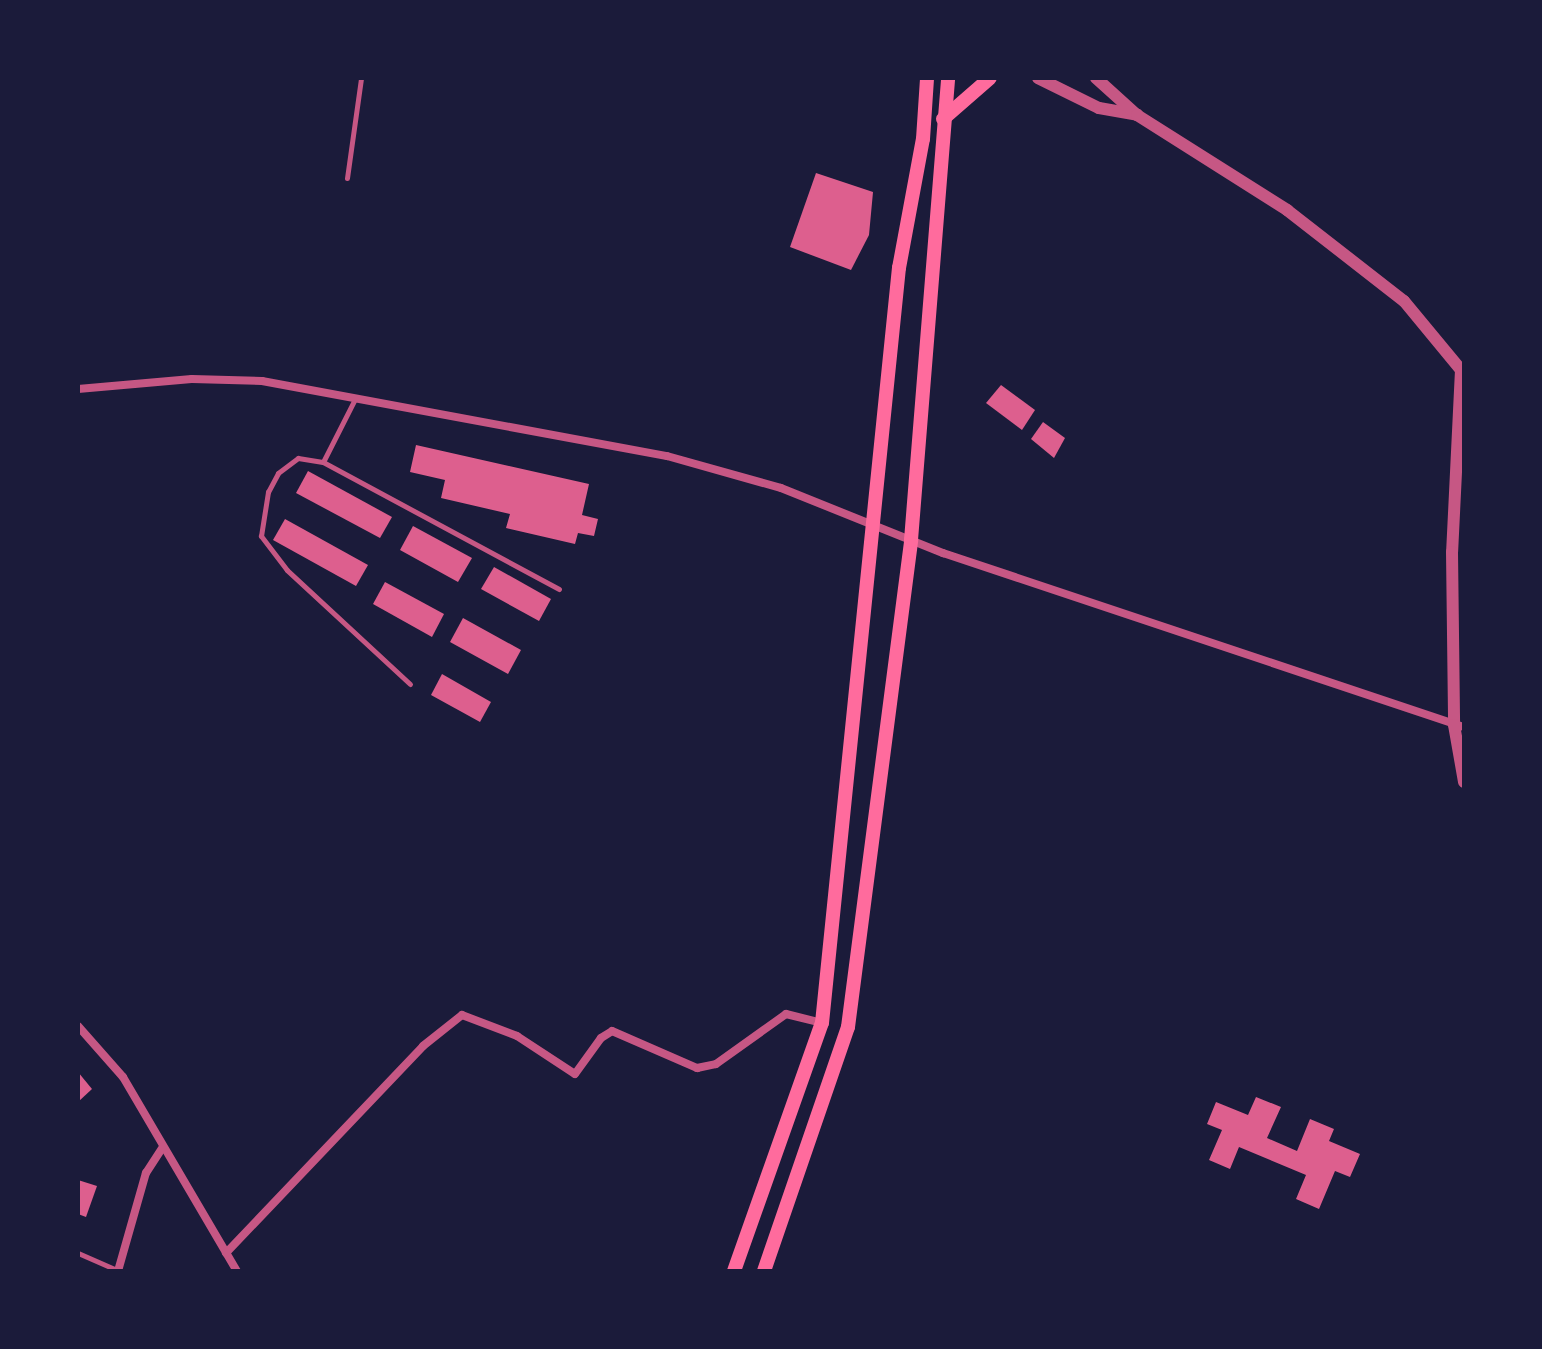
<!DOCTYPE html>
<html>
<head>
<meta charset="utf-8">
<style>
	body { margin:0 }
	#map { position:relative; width:1542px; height:1349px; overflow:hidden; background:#1b1b3a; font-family:"DM Sans",sans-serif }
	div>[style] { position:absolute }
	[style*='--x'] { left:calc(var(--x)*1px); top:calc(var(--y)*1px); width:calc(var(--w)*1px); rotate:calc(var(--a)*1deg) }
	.building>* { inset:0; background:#dd5f8e }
	.service>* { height:5px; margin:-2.5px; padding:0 2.5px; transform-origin:2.5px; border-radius:2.5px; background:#c65784 }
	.minor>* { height:8px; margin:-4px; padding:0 4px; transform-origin:4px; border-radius:4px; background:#c65784 }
	.tertiary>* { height:12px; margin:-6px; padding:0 6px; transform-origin:6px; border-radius:6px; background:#c65784 }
	.secondary>* { height:14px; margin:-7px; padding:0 7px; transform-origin:7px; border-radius:7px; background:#ff6b9d }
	span { translate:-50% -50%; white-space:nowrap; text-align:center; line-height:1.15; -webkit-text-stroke:6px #1b1b3a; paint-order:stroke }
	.frame { position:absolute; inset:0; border:80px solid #1b1b3a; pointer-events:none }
</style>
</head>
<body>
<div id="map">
	<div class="building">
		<div style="clip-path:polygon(816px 173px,873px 192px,869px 235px,851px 270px,790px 247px)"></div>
		<div style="clip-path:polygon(1001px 385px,1035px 410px,1022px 430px,986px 403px)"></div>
		<div style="clip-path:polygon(1043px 422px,1065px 438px,1054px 458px,1031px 439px)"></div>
		<div style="clip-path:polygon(416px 445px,589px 484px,582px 515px,598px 519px,594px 536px,578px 533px,575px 544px,506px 528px,510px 514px,441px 498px,445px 480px,410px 472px)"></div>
		<div style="clip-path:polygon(308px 471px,392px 517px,380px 538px,296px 493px)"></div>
		<div style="clip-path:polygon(285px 519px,368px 565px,356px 586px,273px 540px)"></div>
		<div style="clip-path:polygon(413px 526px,472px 558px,458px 582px,400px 550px)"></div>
		<div style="clip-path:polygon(494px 567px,551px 599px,539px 621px,481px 589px)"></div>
		<div style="clip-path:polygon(385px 582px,444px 614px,432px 637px,373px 604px)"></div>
		<div style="clip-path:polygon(463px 618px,521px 650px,508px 674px,450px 642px)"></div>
		<div style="clip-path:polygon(442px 674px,491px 702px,480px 722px,431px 695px)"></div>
		<div style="clip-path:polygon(78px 1072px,92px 1089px,78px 1102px)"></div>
		<div style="clip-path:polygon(1256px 1097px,1281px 1107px,1267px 1138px,1297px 1151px,1310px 1119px,1334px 1129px,1329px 1141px,1360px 1154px,1350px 1177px,1335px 1171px,1319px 1209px,1296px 1199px,1306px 1175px,1239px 1147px,1230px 1169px,1209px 1160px,1222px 1130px,1207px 1124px,1216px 1102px,1248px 1115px)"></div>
		<div style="clip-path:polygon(78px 1180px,97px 1186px,86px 1217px,78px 1214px)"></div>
	</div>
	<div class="service">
		<div style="--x:347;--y:178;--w:101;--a:-82"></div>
		<div style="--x:323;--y:462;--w:71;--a:-63.1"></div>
		<div style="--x:410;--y:684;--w:168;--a:-137.2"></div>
		<div style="--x:287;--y:570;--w:43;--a:-127.4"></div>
		<div style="--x:261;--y:536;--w:45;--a:-81"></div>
		<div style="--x:268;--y:492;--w:21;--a:-62"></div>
		<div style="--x:278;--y:473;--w:25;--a:-37"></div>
		<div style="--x:298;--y:458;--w:25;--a:9"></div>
		<div style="--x:323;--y:462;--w:268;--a:28.3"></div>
		<div style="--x:78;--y:1253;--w:43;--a:23.6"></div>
	</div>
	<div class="minor">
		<div style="--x:78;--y:389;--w:114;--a:-5"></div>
		<div style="--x:192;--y:379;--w:70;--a:1.6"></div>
		<div style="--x:262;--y:381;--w:412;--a:10.5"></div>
		<div style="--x:667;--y:456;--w:118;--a:15.7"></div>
		<div style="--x:781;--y:488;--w:175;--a:21.9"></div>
		<div style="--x:943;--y:553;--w:549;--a:18.47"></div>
		<div style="--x:78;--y:1026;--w:68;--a:48.6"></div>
		<div style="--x:123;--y:1077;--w:225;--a:59.6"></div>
		<div style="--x:226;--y:1253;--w:286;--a:-46.4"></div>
		<div style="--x:423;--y:1046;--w:50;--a:-38.5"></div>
		<div style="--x:462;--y:1015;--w:59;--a:20.9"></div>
		<div style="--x:517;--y:1036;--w:69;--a:33.2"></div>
		<div style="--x:575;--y:1074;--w:44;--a:-54.2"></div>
		<div style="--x:601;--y:1038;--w:13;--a:-32"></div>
		<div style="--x:612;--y:1031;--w:93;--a:23.5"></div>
		<div style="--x:697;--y:1068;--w:19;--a:-12"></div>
		<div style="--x:716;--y:1064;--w:86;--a:-35.5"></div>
		<div style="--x:786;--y:1014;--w:37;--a:14"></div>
		<div style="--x:118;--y:1271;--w:102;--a:-74.1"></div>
		<div style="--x:146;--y:1173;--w:31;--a:-57"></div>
	</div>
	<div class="tertiary">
		<div style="--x:1038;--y:78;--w:68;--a:26.2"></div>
		<div style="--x:1099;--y:108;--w:39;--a:10"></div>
		<div style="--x:1096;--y:78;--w:55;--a:42.1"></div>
		<div style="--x:1137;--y:115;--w:178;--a:32.3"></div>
		<div style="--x:1287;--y:210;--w:148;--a:37.9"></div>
		<div style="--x:1404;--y:301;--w:89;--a:50.4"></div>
		<div style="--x:1461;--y:370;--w:182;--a:92.8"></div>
		<div style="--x:1452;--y:552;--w:173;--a:89.3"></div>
		<div style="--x:1454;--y:725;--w:58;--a:80"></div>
	</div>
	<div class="secondary">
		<div style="--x:943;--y:119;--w:62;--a:-41.1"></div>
		<div style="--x:734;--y:1271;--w:263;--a:-70.5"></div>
		<div style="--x:822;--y:1023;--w:759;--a:-84.18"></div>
		<div style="--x:899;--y:268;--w:131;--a:-79.5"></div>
		<div style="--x:923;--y:139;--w:61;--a:-86.2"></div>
		<div style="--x:764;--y:1271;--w:258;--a:-71"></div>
		<div style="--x:848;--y:1027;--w:491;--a:-82.6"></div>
		<div style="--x:911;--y:540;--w:463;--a:-85.4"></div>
	</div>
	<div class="frame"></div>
</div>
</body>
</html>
